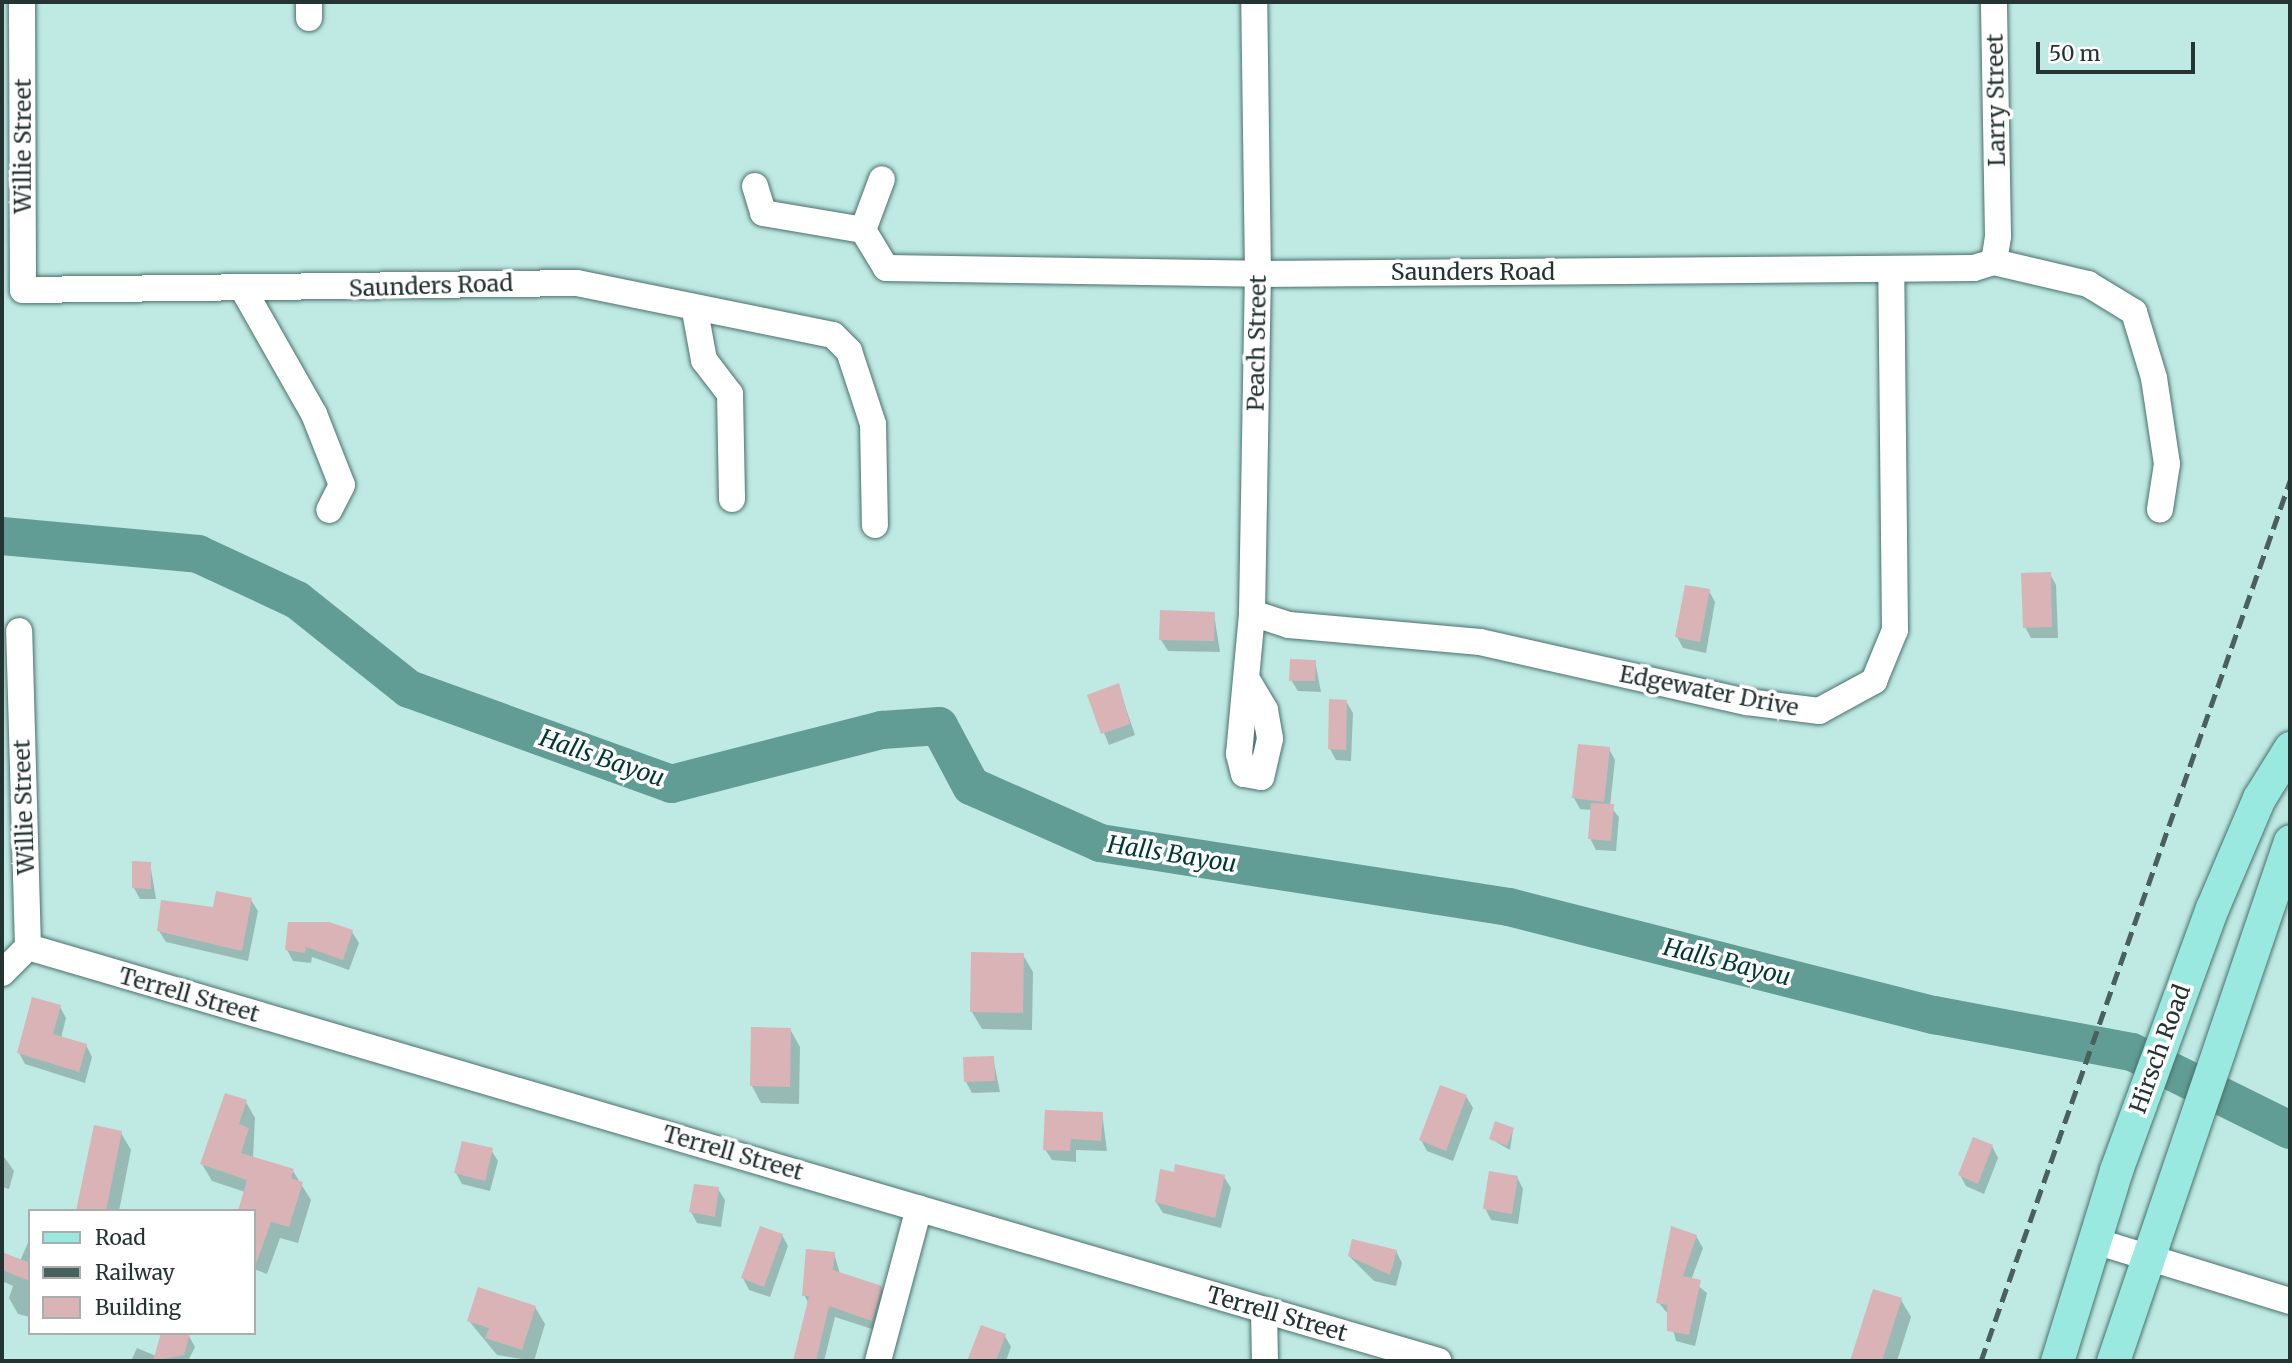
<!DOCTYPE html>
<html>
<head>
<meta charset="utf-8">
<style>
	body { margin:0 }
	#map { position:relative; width:2292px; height:1363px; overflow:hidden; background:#bfe9e3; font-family:Merriweather,serif }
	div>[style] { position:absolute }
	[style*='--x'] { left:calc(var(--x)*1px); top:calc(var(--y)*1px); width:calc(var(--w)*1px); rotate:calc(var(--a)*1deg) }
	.shadow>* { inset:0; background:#0003 }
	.river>* { height:38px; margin:-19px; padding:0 19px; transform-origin:19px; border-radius:19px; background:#619d94 }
	.building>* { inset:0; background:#d9b3b6 }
	.roads { filter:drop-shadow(0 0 2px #4b716c) drop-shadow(0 0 2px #4b716c) }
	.minor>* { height:26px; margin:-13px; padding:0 13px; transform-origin:13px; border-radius:13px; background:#fff }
	.major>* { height:33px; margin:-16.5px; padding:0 16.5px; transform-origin:16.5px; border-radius:16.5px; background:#99e9e0 }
	.rail>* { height:5px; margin-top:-2.5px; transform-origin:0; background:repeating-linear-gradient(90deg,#4a605d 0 14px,transparent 0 21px) }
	span { translate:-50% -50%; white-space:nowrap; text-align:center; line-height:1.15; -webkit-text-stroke:7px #fff; paint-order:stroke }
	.street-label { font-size:23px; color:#243432 }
	.water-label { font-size:24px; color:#003833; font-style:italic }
	.frame { position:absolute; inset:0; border:4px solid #243432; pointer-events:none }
	.legend { position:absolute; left:28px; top:1209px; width:228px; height:126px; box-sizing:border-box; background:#fff; border:2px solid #a7aead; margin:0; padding:9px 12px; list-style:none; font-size:21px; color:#243432 }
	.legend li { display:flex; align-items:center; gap:14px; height:35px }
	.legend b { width:35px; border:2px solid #a7aead }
	.scale { position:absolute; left:2036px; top:42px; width:159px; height:32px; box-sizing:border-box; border:4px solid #243432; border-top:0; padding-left:9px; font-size:21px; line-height:24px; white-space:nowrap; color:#243432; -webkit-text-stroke:5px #fff; paint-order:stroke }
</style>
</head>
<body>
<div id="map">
	<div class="shadow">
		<div style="clip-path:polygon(2031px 2px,2066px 2px,2066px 3px)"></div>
		<div style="clip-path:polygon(2050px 574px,2056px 585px,2058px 638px,2031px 638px,2025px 627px)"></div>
		<div style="clip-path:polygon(1709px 591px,1715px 602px,1706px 653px,1683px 648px,1677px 637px)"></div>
		<div style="clip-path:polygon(1214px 614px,1220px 652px,1168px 651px,1161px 640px)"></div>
		<div style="clip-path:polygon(1315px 661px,1321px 692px,1298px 691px,1291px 680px)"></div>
		<div style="clip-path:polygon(1118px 685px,1135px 735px,1109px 745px,1089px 696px)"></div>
		<div style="clip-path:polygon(1346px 701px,1353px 713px,1351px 761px,1336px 760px,1330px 749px)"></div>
		<div style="clip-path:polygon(1609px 749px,1615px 760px,1610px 806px,1619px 817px,1616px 851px,1596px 850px,1590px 838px,1592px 810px,1580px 809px,1574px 798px)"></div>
		<div style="clip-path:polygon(150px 863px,156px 899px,140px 899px,134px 888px)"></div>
		<div style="clip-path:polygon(251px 900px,258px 911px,248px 961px,166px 942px,159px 931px)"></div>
		<div style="clip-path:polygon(352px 932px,359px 943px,349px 970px,312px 957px,311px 963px,293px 961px,287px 950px)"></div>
		<div style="clip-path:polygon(1023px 955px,1033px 972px,1032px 1030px,982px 1029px,972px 1012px)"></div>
		<div style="clip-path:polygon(60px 1007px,66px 1018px,61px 1038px,86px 1045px,92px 1057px,85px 1083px,25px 1064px,19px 1053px)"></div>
		<div style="clip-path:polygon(790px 1029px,800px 1047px,799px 1104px,761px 1103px,752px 1086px)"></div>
		<div style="clip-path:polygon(993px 1058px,1000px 1092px,972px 1093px,966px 1082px)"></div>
		<div style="clip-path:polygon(1466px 1096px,1473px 1108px,1453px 1161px,1427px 1151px,1421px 1140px)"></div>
		<div style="clip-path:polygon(246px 1102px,255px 1118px,253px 1158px,293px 1171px,311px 1200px,298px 1243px,280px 1238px,267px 1274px,254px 1269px,254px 1211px,245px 1192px,212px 1181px,202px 1164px)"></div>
		<div style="clip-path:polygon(1102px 1113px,1107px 1151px,1076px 1150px,1076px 1162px,1052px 1160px,1045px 1149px)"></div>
		<div style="clip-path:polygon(1513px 1130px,1510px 1150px,1491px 1139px)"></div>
		<div style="clip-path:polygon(121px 1133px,131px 1150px,119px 1211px,78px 1211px)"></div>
		<div style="clip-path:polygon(1992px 1146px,1998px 1158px,1984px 1194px,1966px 1186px,1960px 1175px)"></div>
		<div style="clip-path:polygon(491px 1150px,498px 1161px,490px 1191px,462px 1184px,456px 1173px)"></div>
		<div style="clip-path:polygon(2px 1154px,14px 1171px,9px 1189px,2px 1187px)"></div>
		<div style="clip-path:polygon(1175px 1174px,1224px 1177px,1231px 1188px,1221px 1228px,1163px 1213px,1156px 1202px)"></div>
		<div style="clip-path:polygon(1517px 1177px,1523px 1189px,1518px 1224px,1491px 1220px,1485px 1208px)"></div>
		<div style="clip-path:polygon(718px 1189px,725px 1200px,721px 1227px,697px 1223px,691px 1212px)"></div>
		<div style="clip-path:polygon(782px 1235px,788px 1246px,770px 1297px,749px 1290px,743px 1278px)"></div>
		<div style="clip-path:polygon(1696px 1236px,1703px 1248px,1691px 1280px,1707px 1293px,1695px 1346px,1676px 1341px,1669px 1315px,1658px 1302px)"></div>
		<div style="clip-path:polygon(30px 1238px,30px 1317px,18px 1314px,9px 1298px,13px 1286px,2px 1281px,2px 1254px,20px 1261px)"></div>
		<div style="clip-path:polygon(1396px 1251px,1402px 1263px,1396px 1286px,1374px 1281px,1349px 1256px)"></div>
		<div style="clip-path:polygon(834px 1253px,840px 1274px,881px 1287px,887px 1299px,878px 1331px,835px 1317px,824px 1361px,794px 1361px,809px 1304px,804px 1295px)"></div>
		<div style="clip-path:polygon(1875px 1291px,1901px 1300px,1911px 1317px,1897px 1361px,1852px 1361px)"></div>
		<div style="clip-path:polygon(535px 1307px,545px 1324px,534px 1361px,497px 1355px,469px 1321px)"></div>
		<div style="clip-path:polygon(982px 1327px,1005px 1336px,1011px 1347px,1006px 1361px,969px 1361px)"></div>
		<div style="clip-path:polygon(189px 1336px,195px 1347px,188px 1361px,131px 1361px,137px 1348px,156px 1356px)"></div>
	</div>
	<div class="river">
		<div style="--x:2;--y:536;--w:197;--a:5.2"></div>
		<div style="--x:198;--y:554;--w:109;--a:24.9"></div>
		<div style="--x:297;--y:600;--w:143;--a:38.5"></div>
		<div style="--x:409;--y:689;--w:279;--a:19.9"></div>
		<div style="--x:671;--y:784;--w:218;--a:-14.4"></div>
		<div style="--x:882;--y:730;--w:57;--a:-4"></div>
		<div style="--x:939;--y:726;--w:68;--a:61.9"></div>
		<div style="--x:971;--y:786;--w:141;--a:23.8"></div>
		<div style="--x:1100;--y:843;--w:414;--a:8.9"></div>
		<div style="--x:1509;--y:907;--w:439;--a:14.3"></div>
		<div style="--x:1934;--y:1015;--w:201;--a:10.6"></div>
		<div style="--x:2132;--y:1052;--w:176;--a:26.3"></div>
	</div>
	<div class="building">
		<div style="clip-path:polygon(2051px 572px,2052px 627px,2023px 628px,2021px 573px)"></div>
		<div style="clip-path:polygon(1685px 585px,1710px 589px,1700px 642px,1675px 637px)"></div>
		<div style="clip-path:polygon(1160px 610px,1215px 612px,1214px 641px,1159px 640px)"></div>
		<div style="clip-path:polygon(1290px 659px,1316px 660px,1315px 681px,1289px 681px)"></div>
		<div style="clip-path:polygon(1119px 683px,1130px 724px,1101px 734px,1087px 695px)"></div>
		<div style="clip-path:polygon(1329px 699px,1347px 700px,1346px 750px,1328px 749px)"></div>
		<div style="clip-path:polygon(1578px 744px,1610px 747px,1604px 802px,1572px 798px)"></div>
		<div style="clip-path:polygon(1591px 803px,1614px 804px,1611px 841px,1588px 839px)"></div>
		<div style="clip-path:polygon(132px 861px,151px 862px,151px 889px,132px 888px)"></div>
		<div style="clip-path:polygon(216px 891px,252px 898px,242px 951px,157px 931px,161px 900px,213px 907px)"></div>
		<div style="clip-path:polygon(288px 922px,329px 922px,353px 930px,343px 960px,306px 947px,305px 953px,285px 950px)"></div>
		<div style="clip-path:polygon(971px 952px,1024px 953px,1023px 1013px,970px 1012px)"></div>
		<div style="clip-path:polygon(32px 997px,61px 1005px,53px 1034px,87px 1044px,79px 1072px,17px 1053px)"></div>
		<div style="clip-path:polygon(751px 1027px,791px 1028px,790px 1087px,750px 1086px)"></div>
		<div style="clip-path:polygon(994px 1056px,995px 1081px,964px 1082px,963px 1057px)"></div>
		<div style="clip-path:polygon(1440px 1085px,1467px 1095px,1446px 1151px,1419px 1140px)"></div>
		<div style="clip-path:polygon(225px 1093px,247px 1100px,239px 1124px,249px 1128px,241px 1153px,294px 1169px,291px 1178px,303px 1182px,289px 1227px,271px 1222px,256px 1264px,254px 1211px,238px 1211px,247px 1180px,200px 1164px)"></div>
		<div style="clip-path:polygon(1045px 1110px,1103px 1112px,1101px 1141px,1071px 1139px,1070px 1151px,1043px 1150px)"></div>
		<div style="clip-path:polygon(1495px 1121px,1514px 1128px,1507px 1146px,1489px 1139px)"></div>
		<div style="clip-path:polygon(94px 1125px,122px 1131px,106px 1211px,76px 1211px)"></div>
		<div style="clip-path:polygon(1973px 1137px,1993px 1145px,1978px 1184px,1958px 1175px)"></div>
		<div style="clip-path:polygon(462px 1141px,493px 1148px,485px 1181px,454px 1173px)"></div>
		<div style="clip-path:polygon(1175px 1164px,1225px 1175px,1215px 1218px,1155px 1202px,1160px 1169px,1174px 1172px)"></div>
		<div style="clip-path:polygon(1489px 1171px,1518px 1176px,1512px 1214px,1483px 1209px)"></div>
		<div style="clip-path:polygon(694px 1184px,719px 1187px,715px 1217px,689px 1212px)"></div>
		<div style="clip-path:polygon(760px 1226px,783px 1234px,764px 1287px,741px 1278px)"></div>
		<div style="clip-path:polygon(1671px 1226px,1697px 1235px,1683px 1276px,1701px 1280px,1689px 1335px,1667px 1331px,1667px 1305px,1656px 1303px)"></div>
		<div style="clip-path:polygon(1352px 1239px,1397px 1250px,1390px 1275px,1348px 1256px)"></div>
		<div style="clip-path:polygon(806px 1249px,835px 1252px,833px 1270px,882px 1286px,872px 1321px,829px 1306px,816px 1361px,793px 1361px,809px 1296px,802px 1296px)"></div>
		<div style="clip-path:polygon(2px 1252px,30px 1263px,30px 1281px,2px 1270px)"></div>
		<div style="clip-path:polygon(478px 1287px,536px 1306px,522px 1350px,485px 1338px,489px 1328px,467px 1321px)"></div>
		<div style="clip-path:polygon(1873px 1289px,1902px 1298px,1882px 1361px,1850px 1361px)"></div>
		<div style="clip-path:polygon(981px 1325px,1006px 1334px,996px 1361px,967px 1361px)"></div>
		<div style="clip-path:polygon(161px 1333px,190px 1333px,184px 1355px,153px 1361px)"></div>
	</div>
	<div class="roads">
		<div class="minor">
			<div style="--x:22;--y:2;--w:288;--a:89.8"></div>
			<div style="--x:23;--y:290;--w:554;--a:-0.72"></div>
			<div style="--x:577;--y:283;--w:261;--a:11.5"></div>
			<div style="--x:833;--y:335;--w:23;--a:45"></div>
			<div style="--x:849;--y:351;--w:77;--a:71.8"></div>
			<div style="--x:873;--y:424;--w:101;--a:88.9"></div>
			<div style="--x:309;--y:2;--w:16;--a:90"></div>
			<div style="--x:755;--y:186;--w:28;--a:73"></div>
			<div style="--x:763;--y:213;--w:101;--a:9.6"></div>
			<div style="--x:863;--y:230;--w:44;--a:58.8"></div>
			<div style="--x:886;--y:268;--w:372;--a:0.9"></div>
			<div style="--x:1258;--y:274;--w:716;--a:-0.48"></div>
			<div style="--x:1974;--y:268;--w:21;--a:-17"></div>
			<div style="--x:1994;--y:262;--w:26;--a:-81"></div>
			<div style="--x:1998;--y:236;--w:234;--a:-91"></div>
			<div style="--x:863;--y:230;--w:54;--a:-69.6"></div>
			<div style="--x:1994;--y:262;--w:97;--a:13.2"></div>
			<div style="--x:2088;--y:284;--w:54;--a:31.3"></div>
			<div style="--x:2134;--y:312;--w:69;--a:73.1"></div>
			<div style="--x:2154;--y:378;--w:87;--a:81.4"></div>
			<div style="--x:2167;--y:464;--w:46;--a:98.8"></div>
			<div style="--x:243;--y:289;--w:144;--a:60.4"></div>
			<div style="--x:314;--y:414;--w:76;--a:68.5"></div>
			<div style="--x:342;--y:485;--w:28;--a:117"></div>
			<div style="--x:695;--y:311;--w:50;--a:79.6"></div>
			<div style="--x:704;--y:360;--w:43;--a:52.6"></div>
			<div style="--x:730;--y:394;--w:105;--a:88.9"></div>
			<div style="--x:1252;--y:613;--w:39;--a:18"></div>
			<div style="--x:1289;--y:625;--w:192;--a:5.1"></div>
			<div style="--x:1480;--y:642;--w:274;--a:12.7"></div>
			<div style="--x:1747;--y:702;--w:73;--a:7.1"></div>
			<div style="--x:1819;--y:711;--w:63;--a:-28.6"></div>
			<div style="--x:1874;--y:681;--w:55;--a:-67.6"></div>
			<div style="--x:1895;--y:630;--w:361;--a:-90.6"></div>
			<div style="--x:1249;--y:683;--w:31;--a:59"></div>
			<div style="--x:1265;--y:710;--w:29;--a:80"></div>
			<div style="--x:1270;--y:739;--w:39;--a:103"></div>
			<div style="--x:1261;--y:777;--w:17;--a:-170"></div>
			<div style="--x:1244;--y:774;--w:21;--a:-104"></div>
			<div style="--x:1239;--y:754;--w:142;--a:-84.7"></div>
			<div style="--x:1252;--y:613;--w:339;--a:-89"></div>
			<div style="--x:1258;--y:274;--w:272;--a:-90.8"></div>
			<div style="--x:28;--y:947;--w:1470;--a:16.36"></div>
			<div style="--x:2;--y:973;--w:37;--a:-45"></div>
			<div style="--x:28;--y:947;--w:316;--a:-91.6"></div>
			<div style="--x:2095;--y:1241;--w:204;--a:17.1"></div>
			<div style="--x:1264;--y:1310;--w:51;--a:88.9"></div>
			<div style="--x:878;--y:1361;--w:158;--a:-75"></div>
		</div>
		<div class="major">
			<div style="--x:2057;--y:1361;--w:200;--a:-72.8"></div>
			<div style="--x:2116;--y:1170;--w:279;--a:-69.9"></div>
			<div style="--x:2212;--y:908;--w:120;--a:-66.9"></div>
			<div style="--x:2259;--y:798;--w:59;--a:-58.2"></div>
			<div style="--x:2113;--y:1361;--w:549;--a:-71.2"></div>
		</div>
	</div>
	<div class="rail">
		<div style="--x:1981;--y:1361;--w:933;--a:-70.65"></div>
	</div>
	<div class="street-label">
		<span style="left:1996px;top:100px;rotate:-91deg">Larry Street</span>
		<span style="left:23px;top:146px;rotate:-90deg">Willie Street</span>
		<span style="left:1473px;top:272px">Saunders Road</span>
		<span style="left:431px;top:286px;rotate:-2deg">Saunders Road</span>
		<span style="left:1257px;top:343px;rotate:-89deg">Peach Street</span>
		<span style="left:1709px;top:691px;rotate:11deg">Edgewater Drive</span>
		<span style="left:24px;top:807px;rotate:-92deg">Willie Street</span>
		<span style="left:189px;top:995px;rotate:16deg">Terrell Street</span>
		<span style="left:2160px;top:1049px;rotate:-70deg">Hirsch Road</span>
		<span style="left:733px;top:1153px;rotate:16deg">Terrell Street</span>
		<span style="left:1277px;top:1314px;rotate:16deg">Terrell Street</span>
	</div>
	<div class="water-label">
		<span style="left:602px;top:758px;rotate:19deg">Halls Bayou</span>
		<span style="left:1172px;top:854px;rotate:9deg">Halls Bayou</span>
		<span style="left:1727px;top:962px;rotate:14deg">Halls Bayou</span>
	</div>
	<div class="frame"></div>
	<ul class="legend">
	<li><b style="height:9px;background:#99e9e0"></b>Road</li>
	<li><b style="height:9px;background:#4a605d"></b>Railway</li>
	<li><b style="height:19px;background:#d9b3b6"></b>Building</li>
	</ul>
	<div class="scale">50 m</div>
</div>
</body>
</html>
